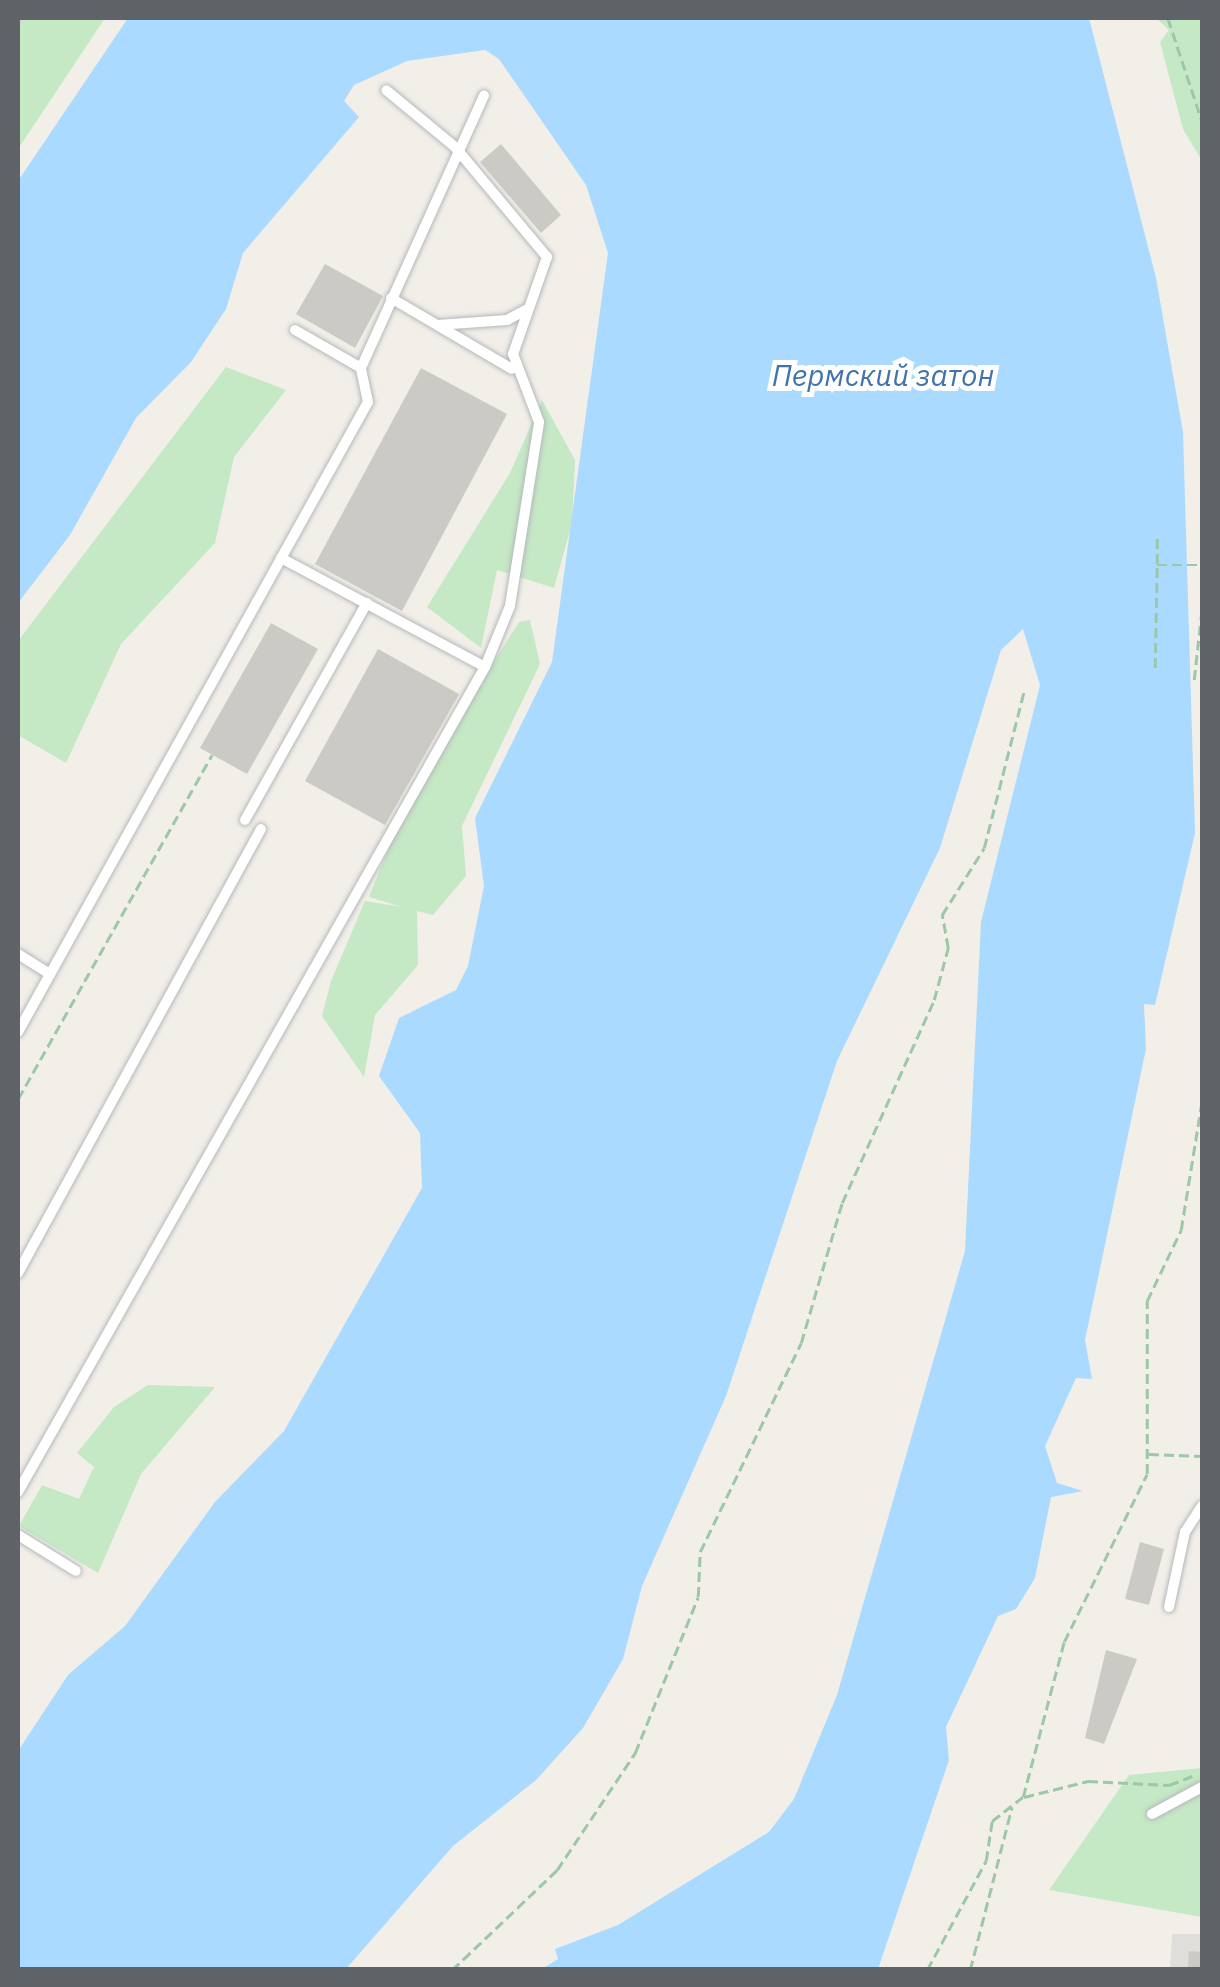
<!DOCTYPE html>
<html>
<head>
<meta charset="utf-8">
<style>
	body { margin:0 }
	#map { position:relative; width:1220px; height:1987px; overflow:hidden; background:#f1efe8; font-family:"IBM Plex Sans",sans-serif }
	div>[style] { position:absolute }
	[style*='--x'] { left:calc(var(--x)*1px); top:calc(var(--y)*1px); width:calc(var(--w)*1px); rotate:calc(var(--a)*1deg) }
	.industrial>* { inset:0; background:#e0deda }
	.green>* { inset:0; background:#c5e8c5 }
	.water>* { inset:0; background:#aadaff }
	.building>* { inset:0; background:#cccac5 }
	.path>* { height:2.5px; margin-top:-1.25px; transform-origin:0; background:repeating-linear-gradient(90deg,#9cc7a9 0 10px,transparent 0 15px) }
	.roads { filter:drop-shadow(0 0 2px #b5b8bc) drop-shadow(0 0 2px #b5b8bc) }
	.lane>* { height:10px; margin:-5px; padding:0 5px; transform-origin:5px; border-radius:5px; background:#fff }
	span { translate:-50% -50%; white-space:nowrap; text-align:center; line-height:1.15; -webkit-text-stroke:10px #fff; paint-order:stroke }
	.water-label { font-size:30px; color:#4174aa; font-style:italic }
	.frame { position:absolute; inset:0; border:20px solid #5f6368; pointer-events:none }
</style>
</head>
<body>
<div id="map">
	<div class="industrial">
		<div style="clip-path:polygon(1172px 1934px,1202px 1934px,1202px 1969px,1170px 1970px)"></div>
	</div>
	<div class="green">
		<div style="clip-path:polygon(18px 18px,105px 18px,18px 149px)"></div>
		<div style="clip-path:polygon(1156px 18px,1202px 18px,1202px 161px,1183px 129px,1160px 42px,1169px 30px)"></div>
		<div style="clip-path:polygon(226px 367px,286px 390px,234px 457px,215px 543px,121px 644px,66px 763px,18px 735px,18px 641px)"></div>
		<div style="clip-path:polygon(542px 400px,575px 460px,572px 523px,554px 588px,497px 570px,481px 648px,427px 607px,510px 473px)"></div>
		<div style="clip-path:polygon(530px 620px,540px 664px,462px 826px,466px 876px,433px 915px,417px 911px,418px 965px,375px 1015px,364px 1077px,322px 1016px,331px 981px,365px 901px,402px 907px,369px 897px,411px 792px,519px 622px)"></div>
		<div style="clip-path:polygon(148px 1385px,215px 1387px,141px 1474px,98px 1573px,19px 1526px,42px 1485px,79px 1499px,94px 1467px,77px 1453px,114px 1407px)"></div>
		<div style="clip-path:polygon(1202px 1768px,1202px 1917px,1049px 1890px,1129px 1775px)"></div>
	</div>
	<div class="water">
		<div style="clip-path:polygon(128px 18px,1089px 18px,1156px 278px,1183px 432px,1195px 833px,1155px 1005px,1144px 1004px,1146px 1049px,1085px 1340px,1092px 1379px,1076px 1378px,1045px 1446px,1057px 1483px,1083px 1491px,1051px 1497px,1035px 1578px,1016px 1609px,998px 1616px,946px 1727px,949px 1760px,878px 1969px,542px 1969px,558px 1959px,555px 1949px,618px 1925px,769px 1832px,794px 1799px,837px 1695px,965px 1251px,981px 922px,1040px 685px,1023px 629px,1001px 650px,940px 848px,837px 1061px,726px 1396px,642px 1586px,623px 1659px,583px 1728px,536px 1780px,453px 1846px,346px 1969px,18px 1969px,18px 1751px,68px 1675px,125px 1626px,215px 1502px,284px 1431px,422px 1188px,420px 1133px,379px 1076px,399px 1018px,456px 990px,468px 966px,484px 886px,475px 818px,552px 662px,608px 253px,586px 185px,499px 59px,485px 50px,407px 61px,354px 85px,344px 101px,359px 117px,243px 253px,226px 309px,191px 362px,136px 418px,70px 535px,18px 603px,18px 181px)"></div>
	</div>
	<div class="building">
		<div style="clip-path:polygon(501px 144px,561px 215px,541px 233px,480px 162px)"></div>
		<div style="clip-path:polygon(325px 264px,383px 296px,355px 348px,296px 314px)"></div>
		<div style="clip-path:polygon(421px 368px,507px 414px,402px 611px,315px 564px)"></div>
		<div style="clip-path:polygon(271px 623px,318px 649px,247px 774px,200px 748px)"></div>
		<div style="clip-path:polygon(378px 649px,459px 694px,385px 825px,305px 781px)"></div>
		<div style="clip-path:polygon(1140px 1542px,1164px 1549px,1149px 1605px,1125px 1599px)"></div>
		<div style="clip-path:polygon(1106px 1650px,1137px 1659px,1104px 1744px,1085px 1738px)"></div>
		<div style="clip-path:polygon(1189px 1951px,1202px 1952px,1202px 1970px,1188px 1970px)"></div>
	</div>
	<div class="path">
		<div style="--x:1168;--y:18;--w:108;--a:71.7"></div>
		<div style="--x:1157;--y:564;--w:27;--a:-90"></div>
		<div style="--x:1155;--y:668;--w:103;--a:-88.9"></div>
		<div style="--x:1157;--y:565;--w:45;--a:0"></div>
		<div style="--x:1194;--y:680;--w:72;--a:-83.7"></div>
		<div style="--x:18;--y:1099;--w:395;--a:-60.6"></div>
		<div style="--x:1149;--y:1454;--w:53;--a:2.2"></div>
		<div style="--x:1024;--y:1797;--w:66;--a:-14"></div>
		<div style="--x:1088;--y:1781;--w:81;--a:2.8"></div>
		<div style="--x:1169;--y:1785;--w:25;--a:-21"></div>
		<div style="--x:452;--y:1970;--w:145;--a:-43.6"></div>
		<div style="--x:557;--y:1870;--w:141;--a:-56.3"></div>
		<div style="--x:635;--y:1753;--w:168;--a:-68"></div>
		<div style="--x:698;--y:1597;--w:45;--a:-87.5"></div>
		<div style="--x:700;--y:1552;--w:232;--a:-64.2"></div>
		<div style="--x:801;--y:1343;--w:146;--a:-73.7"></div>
		<div style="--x:842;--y:1203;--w:223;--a:-65.6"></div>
		<div style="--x:934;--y:1000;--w:54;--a:-74.9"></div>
		<div style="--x:948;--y:948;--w:34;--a:-100"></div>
		<div style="--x:942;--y:915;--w:79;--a:-57.9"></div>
		<div style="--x:984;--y:848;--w:162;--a:-75.7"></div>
		<div style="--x:927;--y:1970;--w:124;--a:-61.6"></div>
		<div style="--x:986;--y:1861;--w:40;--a:-81.5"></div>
		<div style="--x:992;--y:1821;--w:39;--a:-38"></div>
		<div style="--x:1023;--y:1797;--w:160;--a:-75.2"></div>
		<div style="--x:1064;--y:1642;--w:187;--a:-63.7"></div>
		<div style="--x:1147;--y:1474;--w:173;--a:-90"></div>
		<div style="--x:1147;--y:1301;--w:79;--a:-64.4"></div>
		<div style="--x:1181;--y:1230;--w:132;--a:-80.8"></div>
		<div style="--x:970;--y:1970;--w:168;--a:-75.6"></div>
	</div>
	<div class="roads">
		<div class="lane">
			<div style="--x:391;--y:298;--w:140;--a:30.4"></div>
			<div style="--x:438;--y:325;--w:69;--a:-4.1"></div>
			<div style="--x:507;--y:320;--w:24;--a:-28"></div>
			<div style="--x:295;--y:330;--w:76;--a:29.9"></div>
			<div style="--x:281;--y:558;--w:231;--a:28.1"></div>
			<div style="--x:245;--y:820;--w:249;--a:-60.7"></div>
			<div style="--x:18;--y:954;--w:38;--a:32"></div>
			<div style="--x:18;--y:1032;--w:721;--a:-60.95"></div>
			<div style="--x:368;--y:402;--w:35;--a:-102"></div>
			<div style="--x:361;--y:368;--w:299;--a:-65.7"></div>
			<div style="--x:18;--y:1273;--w:506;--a:-61.31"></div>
			<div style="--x:18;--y:1492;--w:948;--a:-60.49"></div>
			<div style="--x:485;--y:667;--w:66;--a:-67.7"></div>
			<div style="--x:510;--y:606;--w:186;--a:-81"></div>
			<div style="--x:539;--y:422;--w:73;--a:-110.9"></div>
			<div style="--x:513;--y:354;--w:103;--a:-70.7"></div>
			<div style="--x:547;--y:257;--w:143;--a:-129.9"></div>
			<div style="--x:455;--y:147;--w:89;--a:-140.4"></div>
			<div style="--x:18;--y:1535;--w:68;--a:31.8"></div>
			<div style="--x:1169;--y:1607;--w:77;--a:-78"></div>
			<div style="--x:1185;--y:1532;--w:31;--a:-57"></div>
			<div style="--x:1152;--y:1814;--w:57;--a:-28.4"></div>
		</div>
	</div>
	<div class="water-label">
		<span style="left:883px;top:375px">Пермский затон</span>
	</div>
	<div class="frame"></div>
</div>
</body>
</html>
